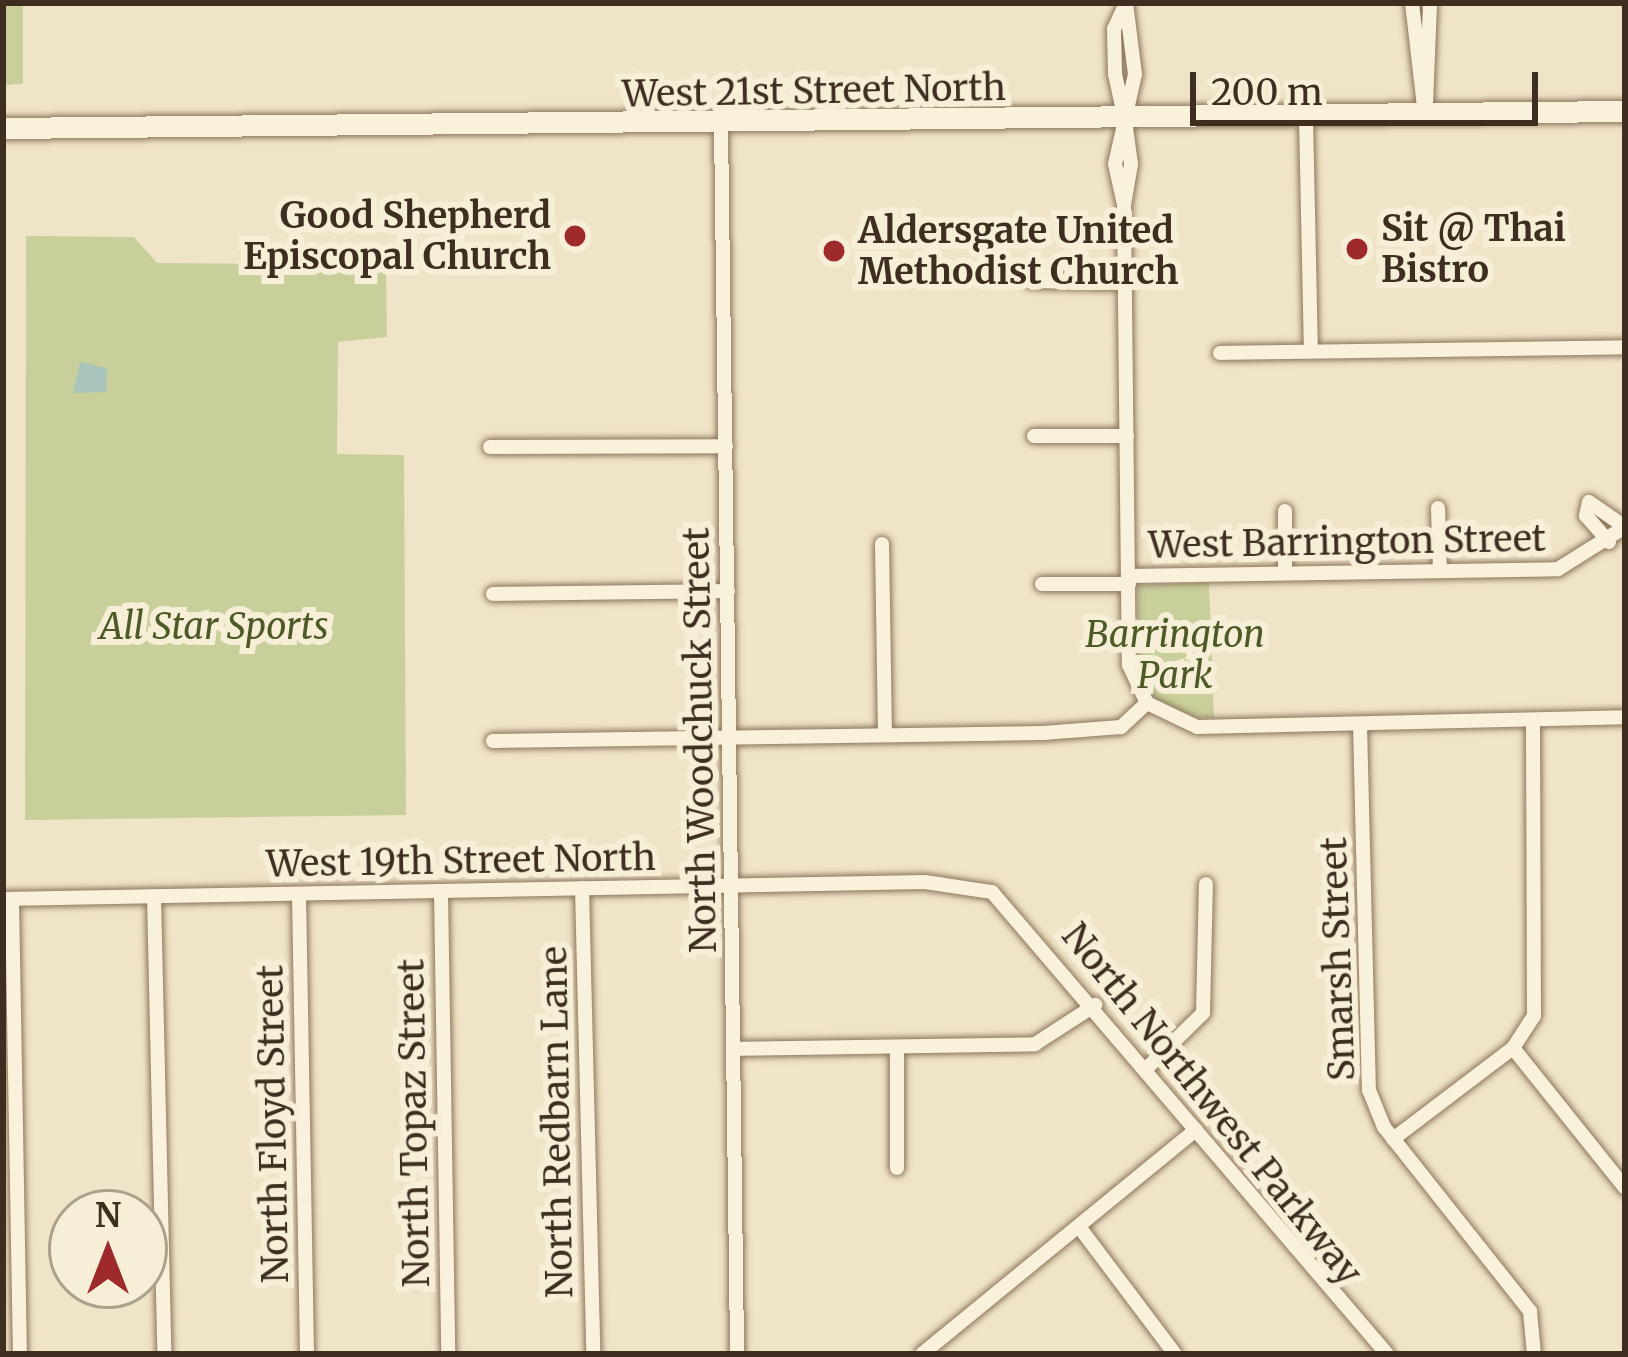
<!DOCTYPE html>
<html>
<head>
<meta charset="utf-8">
<style>
	body { margin:0 }
	#map { position:relative; width:1628px; height:1357px; overflow:hidden; background:#f0e4c8; font-family:Merriweather,serif }
	div>[style] { position:absolute }
	[style*='--x'] { left:calc(var(--x)*1px); top:calc(var(--y)*1px); width:calc(var(--w)*1px); rotate:calc(var(--a)*1deg) }
	.green>* { inset:0; background:#c9cf9b }
	.water>* { inset:0; background:#a9c4bc }
	.roads { filter:drop-shadow(0 0 3px #8d765c) drop-shadow(0 0 3px #8d765c) }
	.minor>* { height:14px; margin:-7px; padding:0 7px; transform-origin:7px; border-radius:7px; background:#faf1dc }
	.secondary>* { height:21px; margin:-10.5px; padding:0 10.5px; transform-origin:10.5px; border-radius:10.5px; background:#faf1dc }
	.dots>* { width:33px; height:33px; translate:-50% -50%; box-sizing:border-box; border:6px solid #f7eed8; border-radius:50% }
	span { translate:-50% -50%; white-space:nowrap; text-align:center; line-height:1.15; -webkit-text-stroke:12px #f7eed8; paint-order:stroke }
	.street-label { font-size:36px; color:#3d2e20 }
	.poi-label { font-size:36px; color:#3d2e20; font-weight:700 }
	.right { translate:-100% -50%; text-align:right }
	.left { translate:0 -50%; text-align:left }
	.park-label { font-size:36px; color:#4d5a26; font-style:italic }
	.frame { position:absolute; inset:0; border:6px solid #3d2e20; pointer-events:none }
	.north { position:absolute; left:48px; top:1189px; width:120px; height:120px; box-sizing:border-box; background:#f7eed8; border:3px solid #ada18e; border-radius:50%; rotate:0deg; font-size:33px; font-weight:700; line-height:48px; text-align:center; color:#3d2e20 }
	.north::after { content:''; display:block; margin:auto; width:42px; height:54px; background:#9e2a2b; clip-path:polygon(50% 0,100% 100%,50% 72%,0 100%) }
	.scale { position:absolute; left:1190px; top:72px; width:348px; height:54px; box-sizing:border-box; border:6px solid #3d2e20; border-top:0; padding-left:15px; font-size:36px; line-height:42px; white-space:nowrap; color:#3d2e20; -webkit-text-stroke:9px #f7eed8; paint-order:stroke }
</style>
</head>
<body>
<div id="map">
	<div class="green">
		<div style="clip-path:polygon(3px 3px,23px 3px,23px 84px,3px 85px)"></div>
		<div style="clip-path:polygon(26px 236px,134px 237px,157px 263px,386px 265px,387px 337px,338px 342px,337px 454px,404px 455px,406px 815px,25px 820px)"></div>
		<div style="clip-path:polygon(1209px 583px,1214px 718px,1193px 717px,1157px 701px,1139px 672px,1138px 585px)"></div>
	</div>
	<div class="water">
		<div style="clip-path:polygon(80px 362px,107px 368px,106px 392px,73px 393px)"></div>
	</div>
	<div class="roads">
		<div class="minor">
			<div style="--x:1412;--y:3;--w:113;--a:83.4"></div>
			<div style="--x:1426;--y:104;--w:101;--a:-87.7"></div>
			<div style="--x:1306;--y:117;--w:234;--a:88.8"></div>
			<div style="--x:1125;--y:120;--w:45;--a:102.8"></div>
			<div style="--x:1115;--y:164;--w:42;--a:77.6"></div>
			<div style="--x:1124;--y:205;--w:42;--a:-80.3"></div>
			<div style="--x:1131;--y:164;--w:44;--a:-97.8"></div>
			<div style="--x:1125;--y:120;--w:47;--a:-102.3"></div>
			<div style="--x:1115;--y:74;--w:45;--a:-91.3"></div>
			<div style="--x:1114;--y:29;--w:29;--a:-65"></div>
			<div style="--x:1126;--y:3;--w:72;--a:82.8"></div>
			<div style="--x:1135;--y:74;--w:46;--a:102.5"></div>
			<div style="--x:721;--y:125;--w:1229;--a:89.25"></div>
			<div style="--x:1124;--y:205;--w:460;--a:89.4"></div>
			<div style="--x:1129;--y:665;--w:42;--a:64.7"></div>
			<div style="--x:1147;--y:703;--w:55;--a:25.6"></div>
			<div style="--x:1197;--y:727;--w:428;--a:-1.3"></div>
			<div style="--x:1031;--y:281;--w:94;--a:1.2"></div>
			<div style="--x:1220;--y:353;--w:405;--a:-0.8"></div>
			<div style="--x:1034;--y:436;--w:93;--a:0"></div>
			<div style="--x:490;--y:447;--w:236;--a:-0.2"></div>
			<div style="--x:1438;--y:508;--w:63;--a:88.2"></div>
			<div style="--x:1285;--y:511;--w:62;--a:90"></div>
			<div style="--x:1609;--y:542;--w:35;--a:-131"></div>
			<div style="--x:1586;--y:516;--w:14;--a:-78"></div>
			<div style="--x:1589;--y:502;--w:44;--a:34.8"></div>
			<div style="--x:882;--y:544;--w:191;--a:89.1"></div>
			<div style="--x:1128;--y:576;--w:430;--a:-0.9"></div>
			<div style="--x:1558;--y:569;--w:79;--a:-32.1"></div>
			<div style="--x:1042;--y:584;--w:87;--a:0"></div>
			<div style="--x:493;--y:594;--w:235;--a:-0.7"></div>
			<div style="--x:1360;--y:725;--w:365;--a:88.6"></div>
			<div style="--x:1369;--y:1090;--w:40;--a:68"></div>
			<div style="--x:1384;--y:1127;--w:235;--a:51.6"></div>
			<div style="--x:1530;--y:1311;--w:43;--a:84.7"></div>
			<div style="--x:493;--y:741;--w:550;--a:-0.83"></div>
			<div style="--x:1043;--y:733;--w:78;--a:-4.4"></div>
			<div style="--x:1121;--y:727;--w:35;--a:-43"></div>
			<div style="--x:582;--y:888;--w:466;--a:88.6"></div>
			<div style="--x:441;--y:891;--w:463;--a:89.1"></div>
			<div style="--x:299;--y:894;--w:460;--a:89"></div>
			<div style="--x:154;--y:896;--w:458;--a:88.7"></div>
			<div style="--x:3;--y:899;--w:922;--a:-1.06"></div>
			<div style="--x:925;--y:882;--w:68;--a:8.5"></div>
			<div style="--x:992;--y:892;--w:608;--a:49.47"></div>
			<div style="--x:12;--y:899;--w:455;--a:89"></div>
			<div style="--x:897;--y:1047;--w:121;--a:90"></div>
			<div style="--x:1513;--y:1048;--w:179;--a:51.3"></div>
			<div style="--x:733;--y:1049;--w:302;--a:-0.9"></div>
			<div style="--x:1035;--y:1044;--w:72;--a:-33"></div>
			<div style="--x:1146;--y:1069;--w:80;--a:-44.5"></div>
			<div style="--x:1203;--y:1013;--w:129;--a:-88.7"></div>
			<div style="--x:1393;--y:1139;--w:151;--a:-37.2"></div>
			<div style="--x:1513;--y:1048;--w:38;--a:-57"></div>
			<div style="--x:1534;--y:1016;--w:294;--a:-90.2"></div>
			<div style="--x:1080;--y:1228;--w:158;--a:53"></div>
			<div style="--x:922;--y:1354;--w:354;--a:-39.3"></div>
		</div>
		<div class="secondary">
			<div style="--x:3;--y:128;--w:1622;--a:-0.6"></div>
		</div>
	</div>
	<div class="dots">
		<div style="left:575px;top:236px;background:#9e2a2b"></div>
		<div style="left:1357px;top:249px;background:#9e2a2b"></div>
		<div style="left:834px;top:251px;background:#9e2a2b"></div>
	</div>
	<div class="street-label">
		<span style="left:814px;top:91px;rotate:-1deg">West 21st Street North</span>
		<span style="left:1347px;top:542px;rotate:-1deg">West Barrington Street</span>
		<span style="left:700px;top:740px;rotate:-91deg">North Woodchuck Street</span>
		<span style="left:461px;top:861px;rotate:-1deg">West 19th Street North</span>
		<span style="left:1338px;top:959px;rotate:-92deg">Smarsh Street</span>
		<span style="left:1212px;top:1104px;rotate:51deg">North Northwest Parkway</span>
		<span style="left:557px;top:1122px;rotate:-91deg">North Redbarn Lane</span>
		<span style="left:414px;top:1123px;rotate:-91deg">North Topaz Street</span>
		<span style="left:273px;top:1124px;rotate:-91deg">North Floyd Street</span>
	</div>
	<div class="poi-label">
		<span class="right" style="left:551px;top:236px">Good Shepherd<br>Episcopal Church</span>
		<span class="left" style="left:1381px;top:249px">Sit @ Thai<br>Bistro</span>
		<span class="left" style="left:858px;top:251px">Aldersgate United<br>Methodist Church</span>
	</div>
	<div class="park-label">
		<span style="left:214px;top:627px">All Star Sports</span>
		<span style="left:1175px;top:655px">Barrington<br>Park</span>
	</div>
	<div class="frame"></div>
	<div class="north">N</div>
	<div class="scale">200 m</div>
</div>
</body>
</html>
